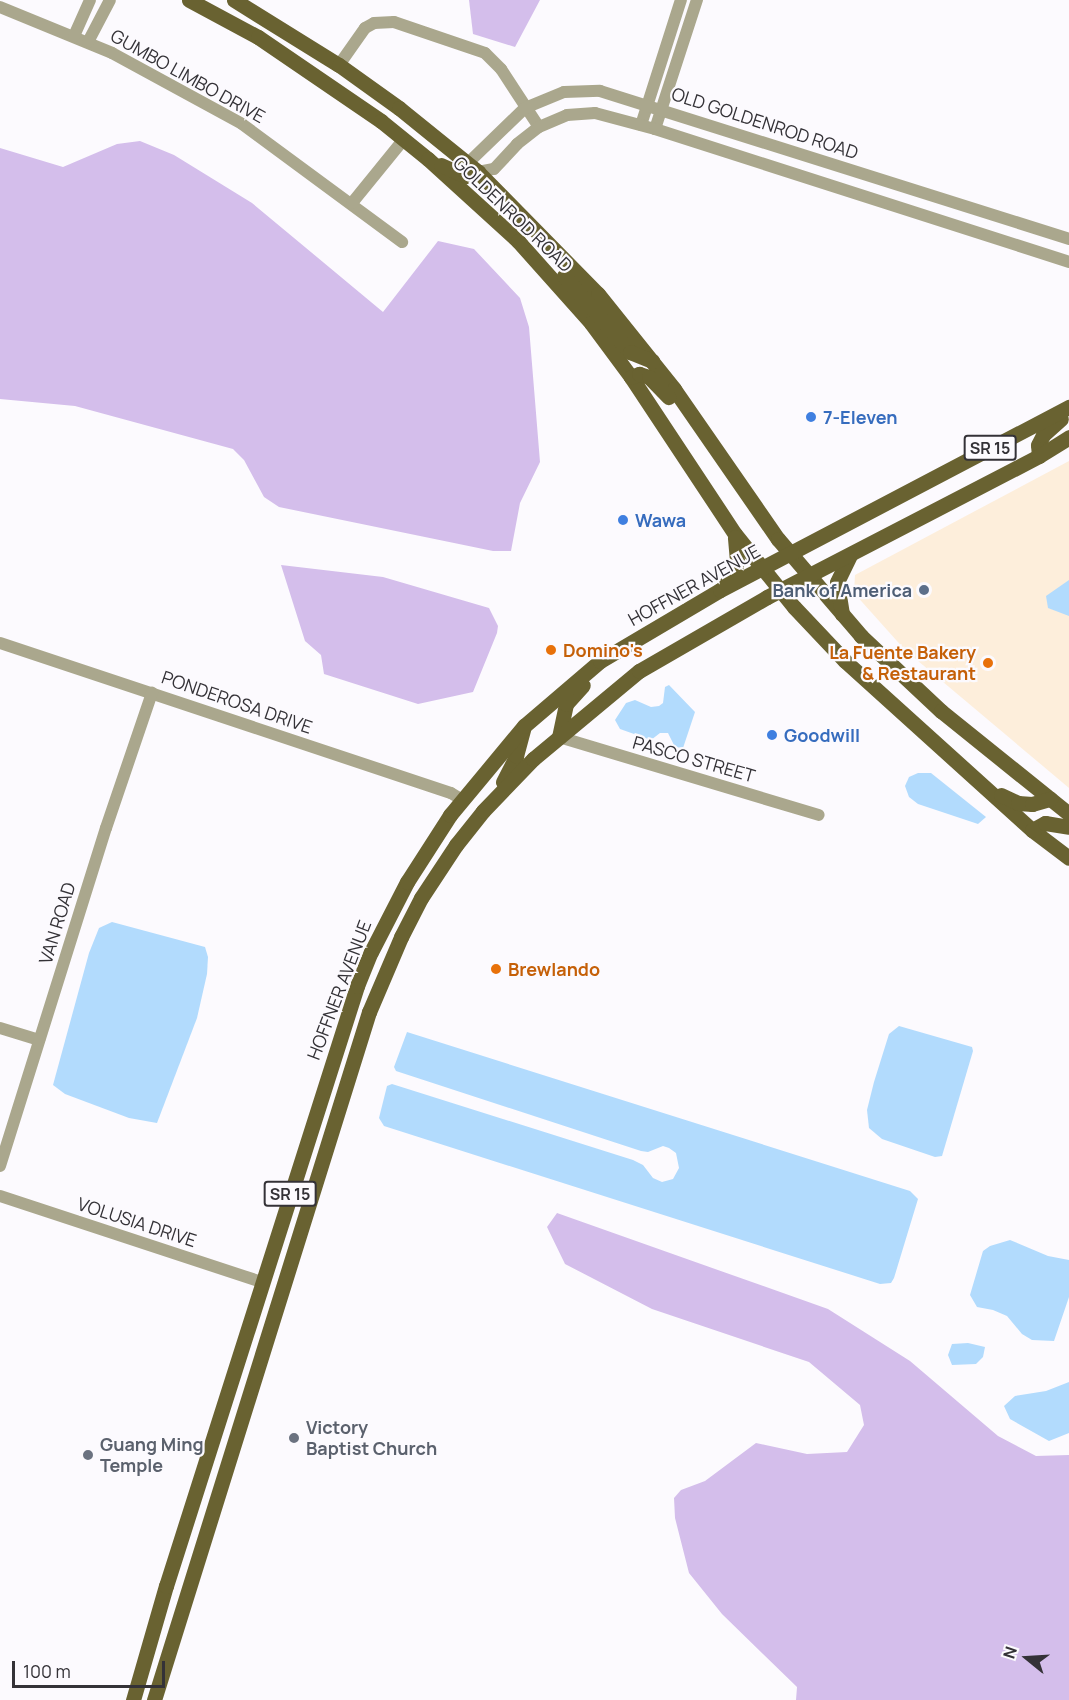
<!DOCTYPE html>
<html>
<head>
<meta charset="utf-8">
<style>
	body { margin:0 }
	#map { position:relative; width:1069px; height:1700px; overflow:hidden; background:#fcfafe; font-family:Manrope,sans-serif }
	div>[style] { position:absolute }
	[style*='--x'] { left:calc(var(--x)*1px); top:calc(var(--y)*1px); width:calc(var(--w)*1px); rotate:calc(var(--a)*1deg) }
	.commercial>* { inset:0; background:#fdeedb }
	.green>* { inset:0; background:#d4beeb }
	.water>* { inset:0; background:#b2dbfd }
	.minor>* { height:12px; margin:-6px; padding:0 6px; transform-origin:6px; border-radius:6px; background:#aaa78d }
	.major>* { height:15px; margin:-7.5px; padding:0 7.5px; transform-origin:7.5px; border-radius:7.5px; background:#696231 }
	.dots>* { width:16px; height:16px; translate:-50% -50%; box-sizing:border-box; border:3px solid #fcfafe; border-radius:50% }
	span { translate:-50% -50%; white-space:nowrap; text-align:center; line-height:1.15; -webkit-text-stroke:4.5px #fcfafe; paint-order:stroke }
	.shield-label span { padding:2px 4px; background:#fcfafe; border:2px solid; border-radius:4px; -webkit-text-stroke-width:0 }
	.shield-label { font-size:16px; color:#343237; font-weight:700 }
	.street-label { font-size:18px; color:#343237 }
	.shop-label { font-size:18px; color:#366cbe; font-weight:700 }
	.left { translate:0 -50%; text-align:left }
	.service-label { font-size:18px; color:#4e5e75; font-weight:700 }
	.right { translate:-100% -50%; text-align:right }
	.food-label { font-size:18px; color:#c56008; font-weight:700 }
	.worship-label { font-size:18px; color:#5b616d; font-weight:700 }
	.north { position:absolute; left:997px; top:1628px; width:60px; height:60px; -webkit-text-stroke:4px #fcfafe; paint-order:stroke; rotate:288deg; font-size:16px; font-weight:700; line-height:24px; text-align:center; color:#343237 }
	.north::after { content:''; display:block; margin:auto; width:21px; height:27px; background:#343237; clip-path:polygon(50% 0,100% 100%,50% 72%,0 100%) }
	.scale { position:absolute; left:12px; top:1661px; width:153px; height:27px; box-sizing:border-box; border:3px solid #343237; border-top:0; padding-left:8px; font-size:18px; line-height:21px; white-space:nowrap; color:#343237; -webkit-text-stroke:4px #fcfafe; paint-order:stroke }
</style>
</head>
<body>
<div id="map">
	<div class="commercial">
		<div style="clip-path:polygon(1069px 461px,1069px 788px,905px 650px,854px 593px,855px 575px)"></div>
	</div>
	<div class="green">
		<div style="clip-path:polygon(469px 0,540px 0,515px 47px,473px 34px)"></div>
		<div style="clip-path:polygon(140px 141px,174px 155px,252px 203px,383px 312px,438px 241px,474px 249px,520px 298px,529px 327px,540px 462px,520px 503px,511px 551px,493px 551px,279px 507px,264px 497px,244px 460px,233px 449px,75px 406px,0 399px,0 148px,63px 167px,117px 144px)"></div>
		<div style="clip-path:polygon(281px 565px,383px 577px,489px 608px,498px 626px,497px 633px,473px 692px,418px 704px,324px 674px,321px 655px,305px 641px)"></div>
		<div style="clip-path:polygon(557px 1213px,828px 1309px,910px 1361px,998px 1436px,1036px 1456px,1069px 1455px,1069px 1700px,796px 1700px,797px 1687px,722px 1614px,689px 1573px,675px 1518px,674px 1498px,681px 1490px,705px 1481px,756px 1443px,807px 1454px,847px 1452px,864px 1425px,860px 1405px,809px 1362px,652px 1309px,565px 1264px,547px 1227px)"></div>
	</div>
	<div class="water">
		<div style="clip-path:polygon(1069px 580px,1069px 616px,1048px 608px,1046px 596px)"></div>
		<div style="clip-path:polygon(669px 685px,695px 712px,683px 748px,675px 747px,668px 733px,660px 733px,651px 740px,620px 729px,615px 720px,626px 703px,635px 700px,651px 707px,659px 706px,663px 703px,665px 687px)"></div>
		<div style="clip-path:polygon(918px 773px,931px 773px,986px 817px,978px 824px,918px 804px,909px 797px,905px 786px,909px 777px)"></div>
		<div style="clip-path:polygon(112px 922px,205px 947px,208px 957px,207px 974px,197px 1018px,157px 1123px,129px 1118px,65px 1094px,53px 1085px,89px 953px,99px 928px)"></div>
		<div style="clip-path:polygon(899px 1026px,972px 1047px,973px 1051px,942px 1156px,935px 1157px,882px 1139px,869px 1128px,867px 1110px,874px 1082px,889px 1034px)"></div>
		<div style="clip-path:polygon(407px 1032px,910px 1191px,918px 1199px,894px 1278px,891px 1283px,880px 1284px,384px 1126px,379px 1118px,387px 1086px,392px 1084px,633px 1160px,643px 1165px,653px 1178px,662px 1182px,673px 1179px,679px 1168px,676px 1153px,669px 1148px,663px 1146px,648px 1152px,641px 1151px,396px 1071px,394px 1067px)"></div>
		<div style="clip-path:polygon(1010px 1240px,1048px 1256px,1069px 1260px,1069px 1297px,1054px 1341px,1032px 1340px,1022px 1334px,1007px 1316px,993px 1310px,977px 1307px,970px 1295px,983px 1251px,990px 1246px)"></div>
		<div style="clip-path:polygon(968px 1343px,985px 1347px,983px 1357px,976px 1364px,952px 1365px,948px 1355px,952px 1344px)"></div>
		<div style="clip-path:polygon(1069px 1382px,1069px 1433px,1049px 1441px,1010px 1419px,1004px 1406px,1015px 1396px,1046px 1391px)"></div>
	</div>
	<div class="minor">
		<div style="--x:0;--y:7;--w:121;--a:22.3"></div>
		<div style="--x:112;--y:53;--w:148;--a:28.6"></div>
		<div style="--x:242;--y:124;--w:199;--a:36.4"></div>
		<div style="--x:74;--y:36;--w:39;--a:-66"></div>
		<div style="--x:88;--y:42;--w:47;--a:-62.4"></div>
		<div style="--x:339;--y:65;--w:45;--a:-54.9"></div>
		<div style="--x:365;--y:28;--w:10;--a:-29"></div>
		<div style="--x:374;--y:23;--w:20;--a:-3"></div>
		<div style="--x:394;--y:22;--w:96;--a:18.8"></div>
		<div style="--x:485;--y:53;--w:23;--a:45"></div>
		<div style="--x:501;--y:69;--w:69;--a:56.8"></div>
		<div style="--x:641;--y:125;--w:131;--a:-72.3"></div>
		<div style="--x:655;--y:129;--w:136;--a:-72"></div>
		<div style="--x:468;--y:163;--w:79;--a:-44"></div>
		<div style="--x:525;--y:108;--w:42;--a:-22.3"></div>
		<div style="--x:564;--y:92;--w:36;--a:-2"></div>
		<div style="--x:600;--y:91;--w:492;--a:17.5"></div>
		<div style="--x:478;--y:172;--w:16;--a:-11"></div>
		<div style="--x:494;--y:169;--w:34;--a:-47"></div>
		<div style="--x:517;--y:144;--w:28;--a:-38"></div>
		<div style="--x:539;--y:127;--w:30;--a:-23"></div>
		<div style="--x:567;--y:115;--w:28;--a:-4"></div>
		<div style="--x:595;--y:113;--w:62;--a:14.9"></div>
		<div style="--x:655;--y:129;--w:435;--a:17.8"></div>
		<div style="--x:352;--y:203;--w:82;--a:-50.9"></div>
		<div style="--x:0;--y:643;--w:475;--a:18.4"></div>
		<div style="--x:451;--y:793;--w:13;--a:32"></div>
		<div style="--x:559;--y:737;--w:271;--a:16.7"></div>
		<div style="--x:0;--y:1028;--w:41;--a:17.1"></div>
		<div style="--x:0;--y:1166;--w:354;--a:-72.6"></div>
		<div style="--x:106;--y:828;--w:143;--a:-71.2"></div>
		<div style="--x:0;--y:1196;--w:276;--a:18.2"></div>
	</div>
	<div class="major">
		<div style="--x:189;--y:0;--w:78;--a:28.2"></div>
		<div style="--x:258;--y:37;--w:149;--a:34.3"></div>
		<div style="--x:381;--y:121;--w:60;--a:39"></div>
		<div style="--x:428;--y:159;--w:122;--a:42.3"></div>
		<div style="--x:518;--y:241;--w:110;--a:48.3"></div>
		<div style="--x:591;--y:323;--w:67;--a:53.5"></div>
		<div style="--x:631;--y:377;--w:188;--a:56.5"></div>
		<div style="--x:735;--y:534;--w:94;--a:51.1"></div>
		<div style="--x:794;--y:607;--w:74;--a:46.6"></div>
		<div style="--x:845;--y:661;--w:252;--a:42.1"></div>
		<div style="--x:1032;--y:830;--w:46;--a:37.1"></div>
		<div style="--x:234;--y:0;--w:123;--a:31.8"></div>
		<div style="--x:339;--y:65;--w:74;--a:35.6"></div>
		<div style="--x:399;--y:108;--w:102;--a:39"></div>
		<div style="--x:478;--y:172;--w:171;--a:45.5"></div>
		<div style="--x:598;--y:294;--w:122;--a:51.3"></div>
		<div style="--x:674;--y:389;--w:183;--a:55.3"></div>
		<div style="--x:778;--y:539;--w:128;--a:49.4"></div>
		<div style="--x:861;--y:636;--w:110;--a:43.2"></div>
		<div style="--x:941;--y:711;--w:164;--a:38.8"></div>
		<div style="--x:441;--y:165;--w:27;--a:24"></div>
		<div style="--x:466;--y:176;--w:13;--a:-18"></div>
		<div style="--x:564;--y:276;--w:101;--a:49"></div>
		<div style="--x:630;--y:352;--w:24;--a:22"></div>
		<div style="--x:631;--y:377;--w:9;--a:-21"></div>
		<div style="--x:639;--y:374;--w:10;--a:17"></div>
		<div style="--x:649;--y:377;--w:28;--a:46"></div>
		<div style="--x:1039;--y:456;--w:11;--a:-95"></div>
		<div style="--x:1038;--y:445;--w:11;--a:-63"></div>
		<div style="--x:1043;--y:435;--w:24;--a:-42"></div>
		<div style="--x:724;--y:586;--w:16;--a:-52"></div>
		<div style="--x:734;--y:573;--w:12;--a:-76"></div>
		<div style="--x:737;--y:561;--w:24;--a:-95"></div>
		<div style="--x:842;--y:614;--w:32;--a:-99"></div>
		<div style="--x:837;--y:582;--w:30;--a:-64"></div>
		<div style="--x:559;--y:737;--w:34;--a:-78"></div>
		<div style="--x:566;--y:704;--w:25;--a:-48"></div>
		<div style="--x:503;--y:782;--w:29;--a:-63"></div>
		<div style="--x:516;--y:756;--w:28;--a:-75"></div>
		<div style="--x:1001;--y:795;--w:19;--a:25"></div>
		<div style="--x:1018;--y:803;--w:14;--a:4"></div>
		<div style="--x:1032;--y:804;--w:19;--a:-16"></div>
		<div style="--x:1032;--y:830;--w:15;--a:-28"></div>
		<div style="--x:1045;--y:823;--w:24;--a:9"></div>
		<div style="--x:133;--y:1700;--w:119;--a:-73.9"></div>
		<div style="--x:166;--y:1586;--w:630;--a:-72.34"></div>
		<div style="--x:357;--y:986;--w:37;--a:-68"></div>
		<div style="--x:371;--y:952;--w:79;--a:-62.8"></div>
		<div style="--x:407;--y:882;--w:80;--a:-57.3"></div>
		<div style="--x:450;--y:815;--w:116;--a:-50.3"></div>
		<div style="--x:524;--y:726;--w:100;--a:-40.5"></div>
		<div style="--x:600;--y:661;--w:139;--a:-30.6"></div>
		<div style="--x:720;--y:590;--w:394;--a:-27.7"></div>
		<div style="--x:154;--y:1700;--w:721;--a:-72.65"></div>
		<div style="--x:369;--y:1012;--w:82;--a:-66.9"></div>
		<div style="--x:401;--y:937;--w:44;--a:-62.9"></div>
		<div style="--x:421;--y:898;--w:64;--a:-56.6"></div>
		<div style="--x:456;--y:845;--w:43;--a:-51.5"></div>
		<div style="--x:483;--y:811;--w:72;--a:-46.1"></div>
		<div style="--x:533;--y:759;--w:138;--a:-39.7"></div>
		<div style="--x:639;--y:671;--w:148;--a:-30"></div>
		<div style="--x:767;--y:597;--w:306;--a:-27.4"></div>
		<div style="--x:1039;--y:456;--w:36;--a:-32"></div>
	</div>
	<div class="dots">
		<div style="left:811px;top:417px;background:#3f7fe0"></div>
		<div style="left:623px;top:520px;background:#3f7fe0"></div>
		<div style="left:924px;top:590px;background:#5c6f8a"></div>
		<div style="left:551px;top:650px;background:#e8710a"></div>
		<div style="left:988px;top:663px;background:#e8710a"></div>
		<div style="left:772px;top:735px;background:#3f7fe0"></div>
		<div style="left:496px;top:969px;background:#e8710a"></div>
		<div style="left:294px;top:1438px;background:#6b7280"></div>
		<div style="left:88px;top:1455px;background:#6b7280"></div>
	</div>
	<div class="shield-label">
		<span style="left:990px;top:448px">SR 15</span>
		<span style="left:290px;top:1194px">SR 15</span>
	</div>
	<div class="street-label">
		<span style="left:188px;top:76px;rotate:29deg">GUMBO LIMBO DRIVE</span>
		<span style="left:765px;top:123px;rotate:18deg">OLD GOLDENROD ROAD</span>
		<span style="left:513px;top:214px;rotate:44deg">GOLDENROD ROAD</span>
		<span style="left:694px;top:585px;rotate:-29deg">HOFFNER AVENUE</span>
		<span style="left:237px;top:702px;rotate:19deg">PONDEROSA DRIVE</span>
		<span style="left:694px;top:759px;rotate:16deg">PASCO STREET</span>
		<span style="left:57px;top:923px;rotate:-73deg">VAN ROAD</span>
		<span style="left:339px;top:990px;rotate:-69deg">HOFFNER AVENUE</span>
		<span style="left:137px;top:1222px;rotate:18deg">VOLUSIA DRIVE</span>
	</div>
	<div class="shop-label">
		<span class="left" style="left:823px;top:417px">7-Eleven</span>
		<span class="left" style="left:635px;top:520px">Wawa</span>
		<span class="left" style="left:784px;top:735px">Goodwill</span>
	</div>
	<div class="service-label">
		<span class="right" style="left:912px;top:590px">Bank of America</span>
	</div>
	<div class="food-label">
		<span class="left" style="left:563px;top:650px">Domino's</span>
		<span class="right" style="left:976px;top:663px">La Fuente Bakery<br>&amp; Restaurant</span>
		<span class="left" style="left:508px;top:969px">Brewlando</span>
	</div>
	<div class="worship-label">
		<span class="left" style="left:306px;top:1438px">Victory<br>Baptist Church</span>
		<span class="left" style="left:100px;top:1455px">Guang Ming<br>Temple</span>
	</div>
	<div class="north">N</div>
	<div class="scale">100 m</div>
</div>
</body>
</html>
